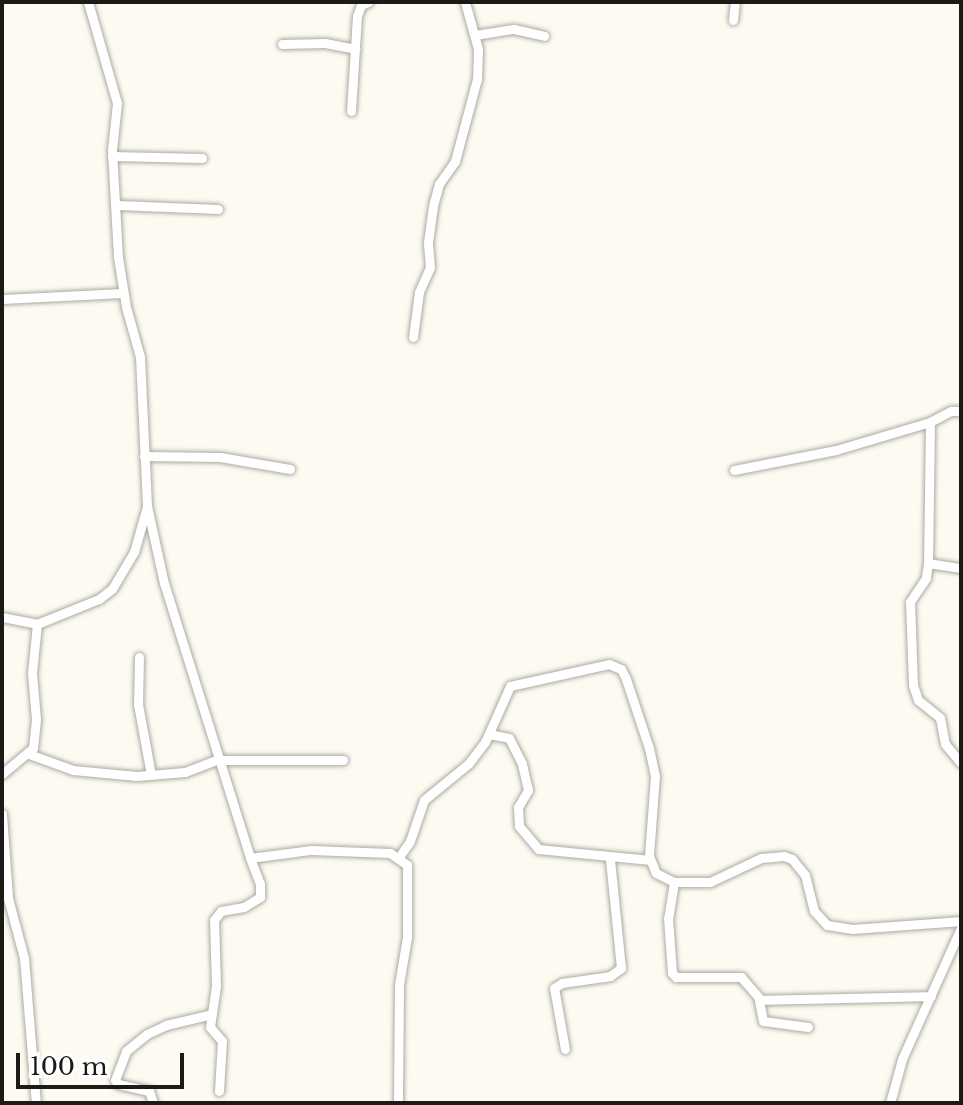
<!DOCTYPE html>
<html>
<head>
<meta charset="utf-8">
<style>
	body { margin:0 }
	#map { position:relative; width:963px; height:1105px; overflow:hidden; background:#fdfbf1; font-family:"Libre Baskerville",serif }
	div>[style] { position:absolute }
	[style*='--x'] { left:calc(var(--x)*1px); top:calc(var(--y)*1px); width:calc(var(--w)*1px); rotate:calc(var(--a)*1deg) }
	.roads { filter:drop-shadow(0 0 2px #acaaa1) drop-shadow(0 0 2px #acaaa1) }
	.street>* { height:9px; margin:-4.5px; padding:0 4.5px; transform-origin:4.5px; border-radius:4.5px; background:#fff }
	span { translate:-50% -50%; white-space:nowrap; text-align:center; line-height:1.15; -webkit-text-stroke:6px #fff; paint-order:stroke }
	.frame { position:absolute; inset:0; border:4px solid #1b1a17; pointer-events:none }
	.scale { position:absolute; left:16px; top:1053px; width:168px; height:36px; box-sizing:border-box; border:4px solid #1b1a17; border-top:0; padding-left:10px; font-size:24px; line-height:28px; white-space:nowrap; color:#1b1a17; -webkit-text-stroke:6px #fff; paint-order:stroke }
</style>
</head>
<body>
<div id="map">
	<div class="roads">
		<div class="street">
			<div style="--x:88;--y:2;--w:105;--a:74"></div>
			<div style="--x:117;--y:103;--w:47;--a:96.1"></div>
			<div style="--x:112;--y:150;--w:107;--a:86.8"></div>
			<div style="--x:118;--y:257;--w:51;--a:80.9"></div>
			<div style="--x:126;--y:307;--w:52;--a:74.4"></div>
			<div style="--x:140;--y:357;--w:149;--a:87.3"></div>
			<div style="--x:147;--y:506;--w:79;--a:77.6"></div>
			<div style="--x:164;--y:583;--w:288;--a:72.6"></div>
			<div style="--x:250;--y:858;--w:62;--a:-7.5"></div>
			<div style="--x:311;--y:850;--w:79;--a:2.2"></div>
			<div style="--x:390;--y:853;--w:21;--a:35"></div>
			<div style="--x:407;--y:865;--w:72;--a:90"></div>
			<div style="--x:407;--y:937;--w:49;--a:99.5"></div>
			<div style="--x:399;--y:985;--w:118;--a:90.5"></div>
			<div style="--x:733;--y:20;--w:18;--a:-84"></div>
			<div style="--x:475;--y:35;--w:39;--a:-9"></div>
			<div style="--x:514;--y:29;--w:31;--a:13"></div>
			<div style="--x:282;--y:44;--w:43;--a:-1.3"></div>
			<div style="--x:325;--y:43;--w:31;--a:11"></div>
			<div style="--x:351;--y:111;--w:95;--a:-86.4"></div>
			<div style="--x:357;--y:16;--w:12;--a:-70"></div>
			<div style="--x:361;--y:5;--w:8;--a:-23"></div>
			<div style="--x:112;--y:156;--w:90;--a:1.3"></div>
			<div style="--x:117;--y:205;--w:101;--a:2.3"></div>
			<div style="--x:2;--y:299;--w:121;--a:-2.8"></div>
			<div style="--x:413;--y:337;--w:45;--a:-82.4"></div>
			<div style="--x:419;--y:292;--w:27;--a:-66"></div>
			<div style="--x:430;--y:267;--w:25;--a:-95"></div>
			<div style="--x:428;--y:242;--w:36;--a:-82"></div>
			<div style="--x:433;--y:206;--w:23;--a:-75"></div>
			<div style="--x:439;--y:184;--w:28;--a:-55"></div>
			<div style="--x:455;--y:161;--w:85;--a:-75"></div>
			<div style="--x:477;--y:79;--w:30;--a:-88"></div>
			<div style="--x:478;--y:49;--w:49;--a:-105.5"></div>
			<div style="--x:930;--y:422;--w:141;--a:90.8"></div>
			<div style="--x:928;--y:563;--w:15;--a:98"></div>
			<div style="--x:926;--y:578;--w:29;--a:124"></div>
			<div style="--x:910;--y:602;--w:83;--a:87.9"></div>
			<div style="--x:913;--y:685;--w:16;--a:72"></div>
			<div style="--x:918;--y:700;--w:28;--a:39"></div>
			<div style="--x:940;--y:718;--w:26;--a:79"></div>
			<div style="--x:945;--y:744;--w:25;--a:50"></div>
			<div style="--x:144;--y:456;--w:76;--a:0.8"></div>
			<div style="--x:220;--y:457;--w:71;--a:9.7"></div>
			<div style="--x:734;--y:470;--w:104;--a:-11.1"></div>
			<div style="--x:836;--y:450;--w:98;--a:-16.6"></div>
			<div style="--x:930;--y:422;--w:24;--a:-28"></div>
			<div style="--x:951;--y:411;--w:10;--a:0"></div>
			<div style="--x:928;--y:563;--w:33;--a:9"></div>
			<div style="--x:2;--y:617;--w:36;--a:11"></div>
			<div style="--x:139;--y:657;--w:47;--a:91.2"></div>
			<div style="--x:138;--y:704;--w:72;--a:79.6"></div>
			<div style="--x:489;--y:734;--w:20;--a:11"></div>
			<div style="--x:509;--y:738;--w:29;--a:63"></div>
			<div style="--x:522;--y:764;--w:27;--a:77"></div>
			<div style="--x:528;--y:790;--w:20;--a:120"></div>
			<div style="--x:518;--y:807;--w:19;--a:87"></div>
			<div style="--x:519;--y:826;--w:30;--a:50"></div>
			<div style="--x:538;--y:849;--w:113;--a:5.6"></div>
			<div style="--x:29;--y:754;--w:47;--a:20"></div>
			<div style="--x:73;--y:770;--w:64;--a:5.4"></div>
			<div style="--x:137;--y:776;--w:48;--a:-4.8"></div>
			<div style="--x:185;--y:772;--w:34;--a:-21"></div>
			<div style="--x:217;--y:760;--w:126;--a:0"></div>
			<div style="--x:2;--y:774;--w:40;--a:-40"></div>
			<div style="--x:33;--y:748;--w:29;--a:-84"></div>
			<div style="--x:36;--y:719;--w:46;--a:-95"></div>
			<div style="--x:32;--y:673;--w:49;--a:-84.2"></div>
			<div style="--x:37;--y:624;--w:67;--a:-22"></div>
			<div style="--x:99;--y:599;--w:16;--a:-38"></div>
			<div style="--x:112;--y:589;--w:43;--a:-59.3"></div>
			<div style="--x:134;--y:552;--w:44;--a:-74.1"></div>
			<div style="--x:2;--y:814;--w:84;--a:85.9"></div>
			<div style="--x:8;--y:898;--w:62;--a:75.1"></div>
			<div style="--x:24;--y:958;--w:145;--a:85.3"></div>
			<div style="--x:399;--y:857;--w:19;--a:-55"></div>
			<div style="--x:410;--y:841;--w:43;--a:-71.1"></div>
			<div style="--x:424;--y:800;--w:58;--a:-39.4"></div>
			<div style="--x:469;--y:763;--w:26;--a:-53"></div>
			<div style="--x:485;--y:742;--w:61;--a:-65.9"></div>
			<div style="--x:510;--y:686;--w:101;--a:-12.5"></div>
			<div style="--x:609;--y:664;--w:13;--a:23"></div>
			<div style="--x:621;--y:669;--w:11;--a:63"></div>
			<div style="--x:626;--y:679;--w:73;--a:71.6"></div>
			<div style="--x:649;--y:748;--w:29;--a:78"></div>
			<div style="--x:655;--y:776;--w:80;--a:94.3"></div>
			<div style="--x:649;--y:856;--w:18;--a:68"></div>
			<div style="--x:656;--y:873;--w:20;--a:27"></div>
			<div style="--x:674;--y:882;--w:36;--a:0"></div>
			<div style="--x:710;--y:882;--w:56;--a:-25.2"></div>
			<div style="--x:761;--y:858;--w:23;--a:-5"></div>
			<div style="--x:784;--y:856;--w:9;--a:21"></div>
			<div style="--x:792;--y:859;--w:21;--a:51"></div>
			<div style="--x:805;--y:875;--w:37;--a:76"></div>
			<div style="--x:814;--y:911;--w:19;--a:47"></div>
			<div style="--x:827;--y:925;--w:26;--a:9"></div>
			<div style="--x:853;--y:929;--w:108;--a:-4.2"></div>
			<div style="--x:674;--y:882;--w:36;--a:99"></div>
			<div style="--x:668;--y:918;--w:55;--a:85.8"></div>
			<div style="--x:672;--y:973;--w:6;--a:45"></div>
			<div style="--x:676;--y:977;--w:65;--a:0"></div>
			<div style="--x:741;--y:977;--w:29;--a:49"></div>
			<div style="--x:808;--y:1027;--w:45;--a:-172.4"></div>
			<div style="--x:763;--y:1021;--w:21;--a:-101"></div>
			<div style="--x:759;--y:1000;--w:172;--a:-1.3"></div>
			<div style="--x:565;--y:1049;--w:62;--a:-100.2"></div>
			<div style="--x:554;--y:988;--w:9;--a:-32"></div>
			<div style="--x:562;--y:983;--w:49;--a:-8.3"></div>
			<div style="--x:610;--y:976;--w:14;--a:-36"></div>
			<div style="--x:621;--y:968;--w:110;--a:-95.8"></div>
			<div style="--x:219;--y:1091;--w:50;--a:-86.6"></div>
			<div style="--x:222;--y:1041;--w:18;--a:-131"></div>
			<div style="--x:210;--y:1027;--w:41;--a:-81.7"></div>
			<div style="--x:216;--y:986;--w:66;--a:-91.7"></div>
			<div style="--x:214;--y:920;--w:11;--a:-52"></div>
			<div style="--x:221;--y:911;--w:23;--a:-10"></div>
			<div style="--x:244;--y:907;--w:19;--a:-32"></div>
			<div style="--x:260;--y:897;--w:13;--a:-90"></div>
			<div style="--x:260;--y:884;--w:28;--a:-111"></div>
			<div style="--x:153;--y:1103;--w:13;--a:-108"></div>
			<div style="--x:149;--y:1091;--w:32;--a:-167"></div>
			<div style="--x:118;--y:1084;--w:5;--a:-127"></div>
			<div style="--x:115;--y:1080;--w:31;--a:-69"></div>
			<div style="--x:126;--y:1051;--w:27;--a:-39"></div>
			<div style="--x:147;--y:1034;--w:21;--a:-25"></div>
			<div style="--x:166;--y:1025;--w:47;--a:-13.4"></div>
			<div style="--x:890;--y:1103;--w:46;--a:-74.7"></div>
			<div style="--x:902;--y:1059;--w:144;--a:-65.8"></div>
		</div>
	</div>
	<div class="frame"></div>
	<div class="scale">100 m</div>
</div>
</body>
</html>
